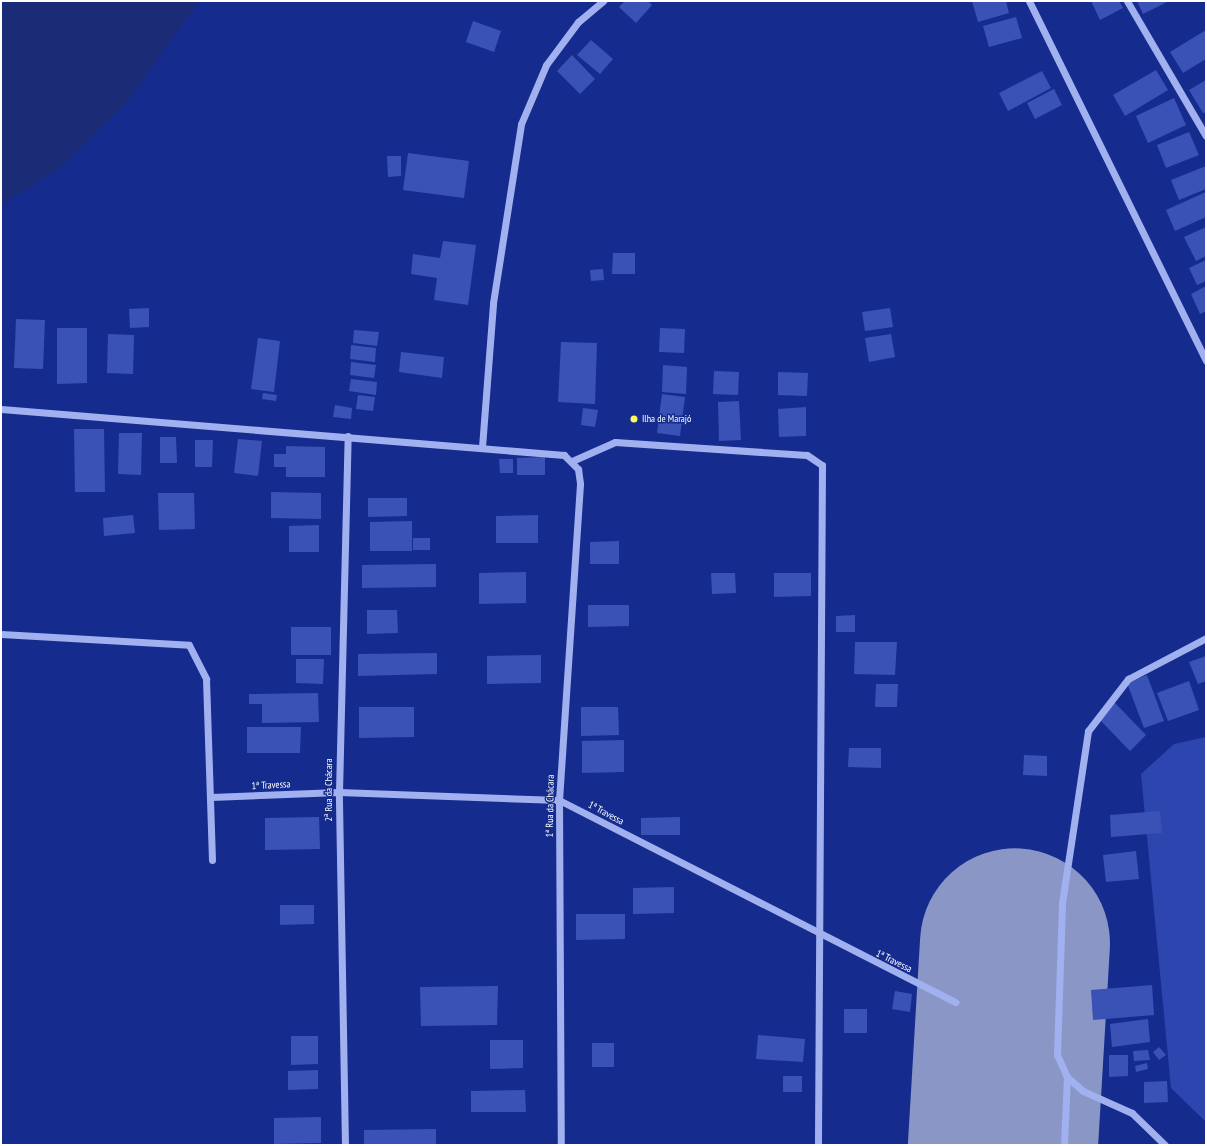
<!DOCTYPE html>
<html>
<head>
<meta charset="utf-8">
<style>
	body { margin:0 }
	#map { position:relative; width:1207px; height:1146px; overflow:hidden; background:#152c8e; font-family:"PT Sans Narrow",sans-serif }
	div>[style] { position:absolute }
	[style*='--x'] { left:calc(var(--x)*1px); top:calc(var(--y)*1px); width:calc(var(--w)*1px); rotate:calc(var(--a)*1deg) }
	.green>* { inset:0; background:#2c45af }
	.water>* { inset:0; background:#1b2b76 }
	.runway>* { height:190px; margin:-95px; padding:0 95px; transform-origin:95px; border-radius:95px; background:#8a96c6 }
	.building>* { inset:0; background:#3a52b5 }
	.minor>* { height:7px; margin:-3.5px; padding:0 3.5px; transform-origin:3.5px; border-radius:3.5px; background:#a1b1f0 }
	.dots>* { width:11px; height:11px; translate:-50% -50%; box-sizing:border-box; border:2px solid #152c8e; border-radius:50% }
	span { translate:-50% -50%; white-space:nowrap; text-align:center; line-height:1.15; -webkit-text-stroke:3px #152c8e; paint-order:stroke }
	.poi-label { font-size:10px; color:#fff }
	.left { translate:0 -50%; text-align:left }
	.street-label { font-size:10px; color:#fff }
	.frame { position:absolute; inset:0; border:2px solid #fff; pointer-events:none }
</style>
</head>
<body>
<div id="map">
	<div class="green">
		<div style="clip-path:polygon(1206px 737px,1206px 1122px,1171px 1088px,1141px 774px,1174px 744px)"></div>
	</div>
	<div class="water">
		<div style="clip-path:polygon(1px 1px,199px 1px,125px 105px,58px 169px,1px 206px)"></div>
	</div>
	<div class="runway">
		<div style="--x:1003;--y:1145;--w:202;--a:-86.6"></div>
	</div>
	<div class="building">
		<div style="clip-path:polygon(625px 1px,648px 1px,652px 5px,636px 23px,619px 7px)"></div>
		<div style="clip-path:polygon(972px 1px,1006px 1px,1009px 13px,978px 22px)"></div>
		<div style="clip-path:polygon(1091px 1px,1119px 1px,1123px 8px,1100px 20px)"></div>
		<div style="clip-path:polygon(1137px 1px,1169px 1px,1143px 14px)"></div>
		<div style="clip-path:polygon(1016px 17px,1022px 38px,989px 47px,983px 26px)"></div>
		<div style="clip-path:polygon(473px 21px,501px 31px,494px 52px,466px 42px)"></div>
		<div style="clip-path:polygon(1206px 30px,1206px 59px,1183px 73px,1170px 52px)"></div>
		<div style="clip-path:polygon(591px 40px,613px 59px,600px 74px,577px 55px)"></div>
		<div style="clip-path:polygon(572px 55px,595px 79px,580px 94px,557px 71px)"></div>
		<div style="clip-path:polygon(1156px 70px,1168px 90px,1125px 116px,1113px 95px)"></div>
		<div style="clip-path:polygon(1042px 71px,1051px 88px,1008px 111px,999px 93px)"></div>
		<div style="clip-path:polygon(1206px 80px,1206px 112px,1203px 113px,1189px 90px)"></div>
		<div style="clip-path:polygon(1054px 89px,1062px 105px,1035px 119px,1027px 103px)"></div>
		<div style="clip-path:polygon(1174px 98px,1186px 125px,1148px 143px,1136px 116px)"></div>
		<div style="clip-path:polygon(1189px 132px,1199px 155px,1166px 168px,1157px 145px)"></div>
		<div style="clip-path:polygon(408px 153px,469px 161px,464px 198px,403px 190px)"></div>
		<div style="clip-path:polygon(387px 156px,401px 156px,401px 176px,388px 177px)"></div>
		<div style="clip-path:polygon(1206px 166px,1206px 189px,1179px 200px,1171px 180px)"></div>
		<div style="clip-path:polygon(1206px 192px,1206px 217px,1175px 231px,1166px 210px)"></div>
		<div style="clip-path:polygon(1206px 227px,1206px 256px,1196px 261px,1184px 237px)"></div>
		<div style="clip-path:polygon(443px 241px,476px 245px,468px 305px,434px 300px,437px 278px,411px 274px,413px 254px,440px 258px)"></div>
		<div style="clip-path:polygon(613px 253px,635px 253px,635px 274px,612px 274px)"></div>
		<div style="clip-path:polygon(1206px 260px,1206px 281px,1197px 285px,1189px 268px)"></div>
		<div style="clip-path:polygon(603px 269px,604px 280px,591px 281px,590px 270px)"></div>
		<div style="clip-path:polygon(1206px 286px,1206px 311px,1200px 314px,1191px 294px)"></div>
		<div style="clip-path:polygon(149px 308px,149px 327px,130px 328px,129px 309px)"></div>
		<div style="clip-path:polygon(890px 308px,893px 327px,865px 331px,862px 312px)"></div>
		<div style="clip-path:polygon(16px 319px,45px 320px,43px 369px,14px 368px)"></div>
		<div style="clip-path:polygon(57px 328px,87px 328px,87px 383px,57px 384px)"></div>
		<div style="clip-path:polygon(660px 328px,685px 329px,684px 353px,659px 352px)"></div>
		<div style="clip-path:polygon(354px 330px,379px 332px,377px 346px,353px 343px)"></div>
		<div style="clip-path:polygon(108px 334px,134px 335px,133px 374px,107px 373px)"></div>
		<div style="clip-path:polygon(891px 334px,895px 357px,869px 362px,865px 338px)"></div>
		<div style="clip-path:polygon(258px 338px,280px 341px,274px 392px,251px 389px)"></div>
		<div style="clip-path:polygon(561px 342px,597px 343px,595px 404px,558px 402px)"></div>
		<div style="clip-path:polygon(351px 345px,376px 348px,375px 362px,350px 359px)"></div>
		<div style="clip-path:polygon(401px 352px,444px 357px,442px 378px,399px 372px)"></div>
		<div style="clip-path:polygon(351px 362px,376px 365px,374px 378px,350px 375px)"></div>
		<div style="clip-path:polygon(663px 365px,687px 367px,686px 394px,662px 392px)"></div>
		<div style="clip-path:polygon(714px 371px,739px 372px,738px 395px,713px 394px)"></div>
		<div style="clip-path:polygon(778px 372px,808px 373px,807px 396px,778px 395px)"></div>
		<div style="clip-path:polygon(351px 379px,377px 382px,376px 395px,349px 391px)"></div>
		<div style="clip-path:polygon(263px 393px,277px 395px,276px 401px,262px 399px)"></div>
		<div style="clip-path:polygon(662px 394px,685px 397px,680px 436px,657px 433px)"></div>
		<div style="clip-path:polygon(358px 395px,375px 397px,373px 411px,356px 409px)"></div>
		<div style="clip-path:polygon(739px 401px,741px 440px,719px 441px,718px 402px)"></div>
		<div style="clip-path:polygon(335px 405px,352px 408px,351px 419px,333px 417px)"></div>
		<div style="clip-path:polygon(806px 407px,806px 436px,779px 437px,778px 409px)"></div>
		<div style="clip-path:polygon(583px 408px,598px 410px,595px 427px,581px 425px)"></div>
		<div style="clip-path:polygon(74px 429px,104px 429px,105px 492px,75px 492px)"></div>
		<div style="clip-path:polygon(119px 433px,142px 433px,141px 475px,118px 474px)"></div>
		<div style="clip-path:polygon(160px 437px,176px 437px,177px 463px,160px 463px)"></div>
		<div style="clip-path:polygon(238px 439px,262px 441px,258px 476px,234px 473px)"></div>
		<div style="clip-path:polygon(195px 440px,213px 440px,212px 467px,195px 467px)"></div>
		<div style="clip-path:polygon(286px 446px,325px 447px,325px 477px,286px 477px,286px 467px,274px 467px,274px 454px,286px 454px)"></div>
		<div style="clip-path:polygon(545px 457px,545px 475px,517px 475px,517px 458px)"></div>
		<div style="clip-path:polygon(499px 459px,513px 459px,513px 473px,500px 473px)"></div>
		<div style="clip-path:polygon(271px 492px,321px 493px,321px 519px,271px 518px)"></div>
		<div style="clip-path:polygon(158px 493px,194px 493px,195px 529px,159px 530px)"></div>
		<div style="clip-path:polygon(368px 498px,407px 498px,407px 516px,368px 517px)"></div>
		<div style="clip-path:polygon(133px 515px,135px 533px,104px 536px,103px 518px)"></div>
		<div style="clip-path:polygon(538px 515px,538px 543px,496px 543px,496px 516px)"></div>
		<div style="clip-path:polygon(412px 521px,412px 551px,370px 551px,370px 522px)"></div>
		<div style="clip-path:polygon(319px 525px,319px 552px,289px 552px,289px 526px)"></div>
		<div style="clip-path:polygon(413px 538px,430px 538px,430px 550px,413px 550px)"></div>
		<div style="clip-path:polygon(619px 541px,619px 564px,590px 564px,590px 542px)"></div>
		<div style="clip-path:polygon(436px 564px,436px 587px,362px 588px,362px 565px)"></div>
		<div style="clip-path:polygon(526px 572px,526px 603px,479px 604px,479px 573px)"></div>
		<div style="clip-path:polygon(711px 573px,735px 573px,736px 593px,712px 594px)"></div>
		<div style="clip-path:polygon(774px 573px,811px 573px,811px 596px,774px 597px)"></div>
		<div style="clip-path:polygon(588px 605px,629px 605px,629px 626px,588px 627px)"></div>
		<div style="clip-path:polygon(367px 610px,397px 610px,398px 633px,367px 634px)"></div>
		<div style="clip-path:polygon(855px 615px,855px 632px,836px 632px,836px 616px)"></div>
		<div style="clip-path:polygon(291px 627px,331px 627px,331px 655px,291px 655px)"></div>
		<div style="clip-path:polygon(855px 642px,897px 642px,895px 675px,854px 674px)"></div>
		<div style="clip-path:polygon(437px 653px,437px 674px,358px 676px,358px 654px)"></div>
		<div style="clip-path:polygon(541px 655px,541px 683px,487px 684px,487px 656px)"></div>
		<div style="clip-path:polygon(1206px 656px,1206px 681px,1198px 684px,1189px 662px)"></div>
		<div style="clip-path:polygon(296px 659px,324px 659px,323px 684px,296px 683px)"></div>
		<div style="clip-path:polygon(1147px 675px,1164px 721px,1144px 728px,1127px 683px)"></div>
		<div style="clip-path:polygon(1189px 681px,1199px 710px,1168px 721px,1157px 693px)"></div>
		<div style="clip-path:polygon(876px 684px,898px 684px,897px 707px,875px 707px)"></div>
		<div style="clip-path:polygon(318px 693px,319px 722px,262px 723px,262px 704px,249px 704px,249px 694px)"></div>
		<div style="clip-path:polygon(1114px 702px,1146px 735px,1130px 751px,1098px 718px)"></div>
		<div style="clip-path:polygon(359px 707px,414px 707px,414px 737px,359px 738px)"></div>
		<div style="clip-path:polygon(581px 707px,618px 707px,619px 735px,581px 736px)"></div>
		<div style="clip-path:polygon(247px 727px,301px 727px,300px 753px,247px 753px)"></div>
		<div style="clip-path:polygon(624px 740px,624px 772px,582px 773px,582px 741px)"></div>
		<div style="clip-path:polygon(849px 748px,881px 748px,881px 768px,848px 767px)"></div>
		<div style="clip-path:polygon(1024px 755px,1047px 756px,1047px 776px,1023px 775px)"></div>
		<div style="clip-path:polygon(1160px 811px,1162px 833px,1111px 837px,1110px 815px)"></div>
		<div style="clip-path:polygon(319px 817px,320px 849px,265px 850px,265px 818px)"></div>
		<div style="clip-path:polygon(680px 817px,680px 835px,641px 835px,641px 818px)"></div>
		<div style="clip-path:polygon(1136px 851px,1139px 879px,1106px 882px,1103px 855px)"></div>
		<div style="clip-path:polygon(674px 887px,674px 913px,633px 914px,633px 888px)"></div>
		<div style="clip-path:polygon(280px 905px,314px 905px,314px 924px,280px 925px)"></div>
		<div style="clip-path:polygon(576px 914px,625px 914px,625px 939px,576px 940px)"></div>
		<div style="clip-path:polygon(1152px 985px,1154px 1015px,1093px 1020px,1091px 990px)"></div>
		<div style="clip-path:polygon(498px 986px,497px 1025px,421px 1026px,420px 987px)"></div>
		<div style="clip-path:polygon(895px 991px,912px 994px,910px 1012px,892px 1009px)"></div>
		<div style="clip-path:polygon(844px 1009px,867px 1009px,867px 1033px,844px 1033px)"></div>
		<div style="clip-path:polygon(1148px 1019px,1150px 1042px,1112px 1047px,1110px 1024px)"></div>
		<div style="clip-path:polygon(758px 1035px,805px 1039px,803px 1062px,756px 1059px)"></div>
		<div style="clip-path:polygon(291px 1036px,318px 1036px,318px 1064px,291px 1065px)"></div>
		<div style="clip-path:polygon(490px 1040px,523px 1040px,523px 1068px,490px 1069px)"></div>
		<div style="clip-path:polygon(592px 1043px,614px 1043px,614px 1067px,592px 1067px)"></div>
		<div style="clip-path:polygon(1159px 1047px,1166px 1055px,1159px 1060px,1153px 1052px)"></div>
		<div style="clip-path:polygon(1148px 1050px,1150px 1060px,1134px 1061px,1133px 1051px)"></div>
		<div style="clip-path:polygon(1109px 1055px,1128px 1055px,1128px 1076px,1109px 1077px)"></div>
		<div style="clip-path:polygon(1147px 1063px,1148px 1069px,1136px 1072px,1135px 1066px)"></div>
		<div style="clip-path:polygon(318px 1070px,318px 1089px,288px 1090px,288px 1071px)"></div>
		<div style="clip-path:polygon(783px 1076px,802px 1076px,802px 1092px,783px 1092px)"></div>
		<div style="clip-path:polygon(1167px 1081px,1168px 1102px,1144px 1103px,1144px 1082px)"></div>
		<div style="clip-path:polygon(525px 1090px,526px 1112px,471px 1112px,471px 1091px)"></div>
		<div style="clip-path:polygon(321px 1117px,321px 1143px,274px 1144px,274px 1118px)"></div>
		<div style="clip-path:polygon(436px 1129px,436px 1145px,364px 1145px,364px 1130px)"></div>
	</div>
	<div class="minor">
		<div style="--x:1029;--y:1;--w:401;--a:63.8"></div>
		<div style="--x:1127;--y:1;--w:156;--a:59.7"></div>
		<div style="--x:1;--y:409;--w:565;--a:4.67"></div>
		<div style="--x:564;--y:455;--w:20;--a:45"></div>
		<div style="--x:578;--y:469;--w:15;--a:82"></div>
		<div style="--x:580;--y:484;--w:317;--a:93.8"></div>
		<div style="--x:559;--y:800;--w:345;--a:89.7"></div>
		<div style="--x:482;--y:447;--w:144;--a:-85.6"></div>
		<div style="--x:493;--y:303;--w:181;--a:-81.1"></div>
		<div style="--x:521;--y:124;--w:64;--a:-67"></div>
		<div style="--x:546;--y:65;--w:54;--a:-53.3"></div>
		<div style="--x:578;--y:22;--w:33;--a:-40"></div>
		<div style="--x:572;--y:461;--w:47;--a:-23.8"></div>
		<div style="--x:615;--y:442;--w:192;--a:3.9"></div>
		<div style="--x:807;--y:455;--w:18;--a:34"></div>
		<div style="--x:822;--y:465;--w:680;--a:90.34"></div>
		<div style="--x:1;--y:634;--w:188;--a:3.3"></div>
		<div style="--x:189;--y:645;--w:38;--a:63"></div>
		<div style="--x:206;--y:679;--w:181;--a:88.1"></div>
		<div style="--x:211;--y:797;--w:128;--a:-2.2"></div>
		<div style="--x:339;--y:792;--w:220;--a:2.1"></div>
		<div style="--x:559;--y:800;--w:445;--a:27"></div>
		<div style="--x:345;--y:1145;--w:353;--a:-91"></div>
		<div style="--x:339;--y:792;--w:356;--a:-88.6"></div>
		<div style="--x:1064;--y:1145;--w:68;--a:-87.5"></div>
		<div style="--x:1165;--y:1145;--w:46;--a:-135.9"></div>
		<div style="--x:1132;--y:1113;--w:54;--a:-155.8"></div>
		<div style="--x:1083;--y:1091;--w:21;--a:-139"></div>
		<div style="--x:1067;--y:1077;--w:24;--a:-114"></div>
		<div style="--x:1057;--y:1055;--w:152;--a:-88.1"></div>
		<div style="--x:1062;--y:903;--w:174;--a:-81.4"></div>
		<div style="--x:1088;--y:731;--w:66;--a:-52.4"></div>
		<div style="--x:1128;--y:679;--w:88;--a:-27.7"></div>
	</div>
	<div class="dots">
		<div style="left:634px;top:419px;background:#fff960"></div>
	</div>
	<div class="poi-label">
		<span class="left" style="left:642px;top:419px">Ilha de Marajó</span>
	</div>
	<div class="street-label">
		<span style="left:271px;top:785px;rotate:-3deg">1ª Travessa</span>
		<span style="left:329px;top:790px;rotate:-90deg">2ª Rua da Chácara</span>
		<span style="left:550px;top:806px;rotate:-89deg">1ª Rua da Chácara</span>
		<span style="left:606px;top:813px;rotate:28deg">1ª Travessa</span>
		<span style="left:894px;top:961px;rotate:26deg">1ª Travessa</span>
	</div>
	<div class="frame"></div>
</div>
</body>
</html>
